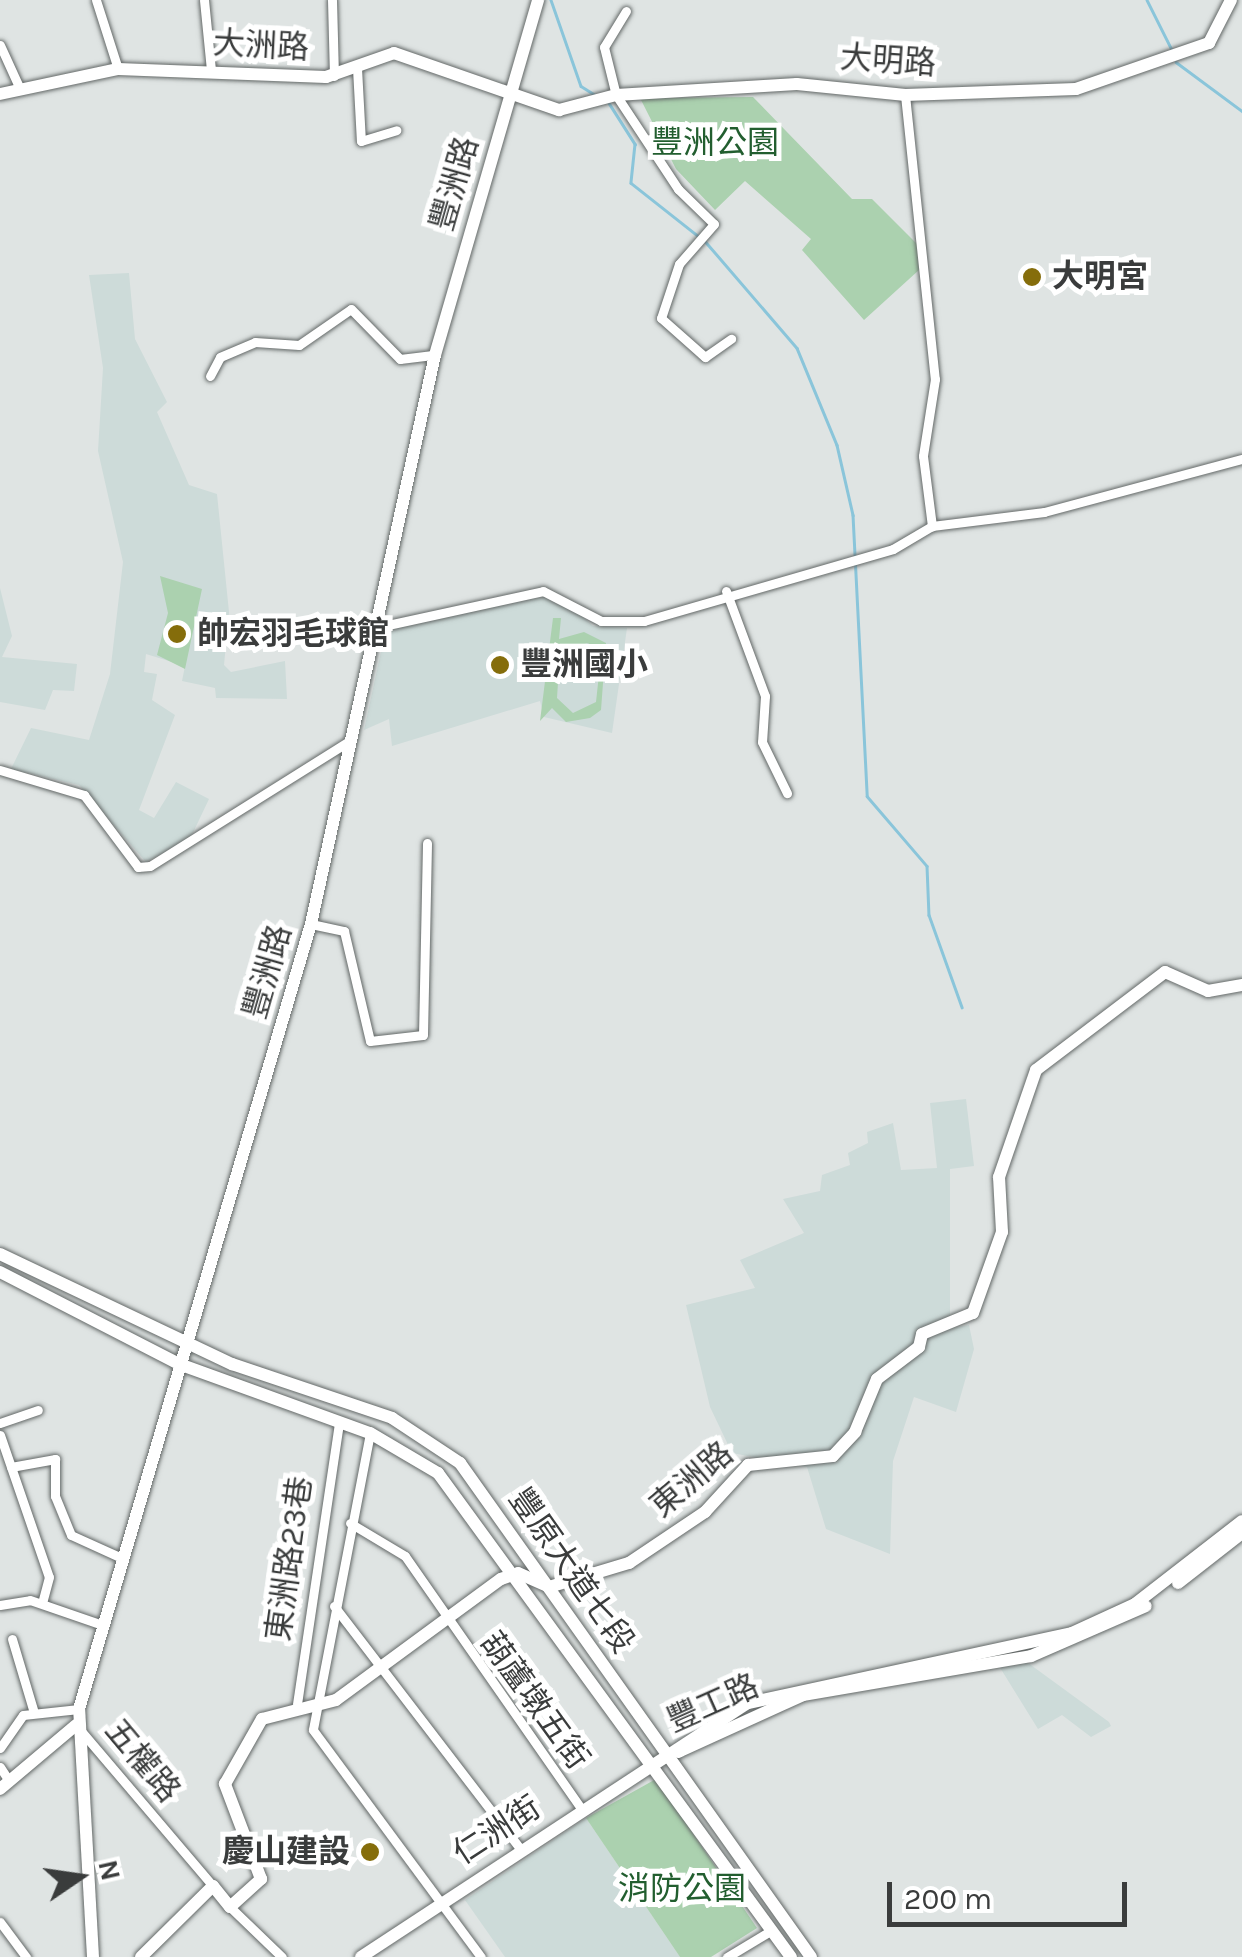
<!DOCTYPE html>
<html>
<head>
<meta charset="utf-8">
<style>
	body { margin:0 }
	#map { position:relative; width:1242px; height:1957px; overflow:hidden; background:#dfe4e3; font-family:Karla,"Noto Sans TC",sans-serif }
	div>[style] { position:absolute }
	[style*='--x'] { left:calc(var(--x)*1px); top:calc(var(--y)*1px); width:calc(var(--w)*1px); rotate:calc(var(--a)*1deg) }
	.built>* { inset:0; background:#cddbd9 }
	.green>* { inset:0; background:#abd1af }
	.stream>* { height:2.5px; margin:-1.25px; padding:0 1.25px; transform-origin:1.25px; border-radius:1.25px; background:#8ac5da }
	.roads { filter:drop-shadow(0 0 2px #636867) drop-shadow(0 0 2px #636867) }
	.street>* { height:9px; margin:-4.5px; padding:0 4.5px; transform-origin:4.5px; border-radius:4.5px; background:#fff }
	.secondary>* { height:12px; margin:-6px; padding:0 6px; transform-origin:6px; border-radius:6px; background:#fff }
	.dots>* { width:28px; height:28px; translate:-50% -50%; box-sizing:border-box; border:5px solid #fff; border-radius:50% }
	span { translate:-50% -50%; white-space:nowrap; text-align:center; line-height:1.15; -webkit-text-stroke:10px #fff; paint-order:stroke }
	.street-label { font-size:32px; color:#3a3c3c }
	.park-label { font-size:32px; color:#225e2f }
	.poi-label { font-size:32px; color:#3a3c3c; font-weight:700 }
	.left { translate:0 -50%; text-align:left }
	.right { translate:-100% -50%; text-align:right }
	.north { position:absolute; left:30px; top:1827px; width:100px; height:100px; -webkit-text-stroke:8px #fff; paint-order:stroke; rotate:77deg; font-size:28px; font-weight:700; line-height:40px; text-align:center; color:#3a3c3c }
	.north::after { content:''; display:block; margin:auto; width:35px; height:45px; background:#3a3c3c; clip-path:polygon(50% 0,100% 100%,50% 72%,0 100%) }
	.scale { position:absolute; left:887px; top:1882px; width:240px; height:45px; box-sizing:border-box; border:5px solid #3a3c3c; border-top:0; padding-left:12px; font-size:30px; line-height:35px; white-space:nowrap; color:#3a3c3c; -webkit-text-stroke:8px #fff; paint-order:stroke }
</style>
</head>
<body>
<div id="map">
	<div class="built">
		<div style="clip-path:polygon(129px 273px,135px 339px,167px 402px,157px 412px,189px 485px,217px 494px,229px 612px,224px 665px,231px 672px,285px 661px,287px 699px,216px 698px,215px 688px,182px 681px,185px 666px,146px 654px,144px 672px,157px 674px,152px 700px,175px 715px,139px 810px,154px 818px,176px 782px,209px 799px,190px 839px,146px 862px,79px 785px,11px 769px,31px 728px,89px 740px,110px 674px,123px 562px,98px 451px,103px 368px,89px 275px)"></div>
		<div style="clip-path:polygon(0 588px,12px 636px,2px 657px,77px 664px,74px 691px,53px 690px,45px 710px,0 702px)"></div>
		<div style="clip-path:polygon(558px 594px,593px 626px,627px 628px,612px 733px,544px 717px,540px 701px,392px 746px,389px 719px,364px 730px,386px 628px)"></div>
		<div style="clip-path:polygon(966px 1099px,974px 1166px,950px 1169px,950px 1328px,969px 1325px,974px 1349px,956px 1412px,914px 1397px,893px 1461px,890px 1554px,826px 1529px,807px 1467px,732px 1453px,710px 1407px,686px 1305px,755px 1288px,740px 1260px,804px 1233px,783px 1199px,820px 1191px,822px 1175px,850px 1165px,848px 1153px,868px 1143px,867px 1132px,893px 1123px,901px 1170px,937px 1168px,930px 1103px)"></div>
		<div style="clip-path:polygon(1024px 1660px,1109px 1722px,1111px 1726px,1091px 1737px,1062px 1715px,1038px 1729px,999px 1666px)"></div>
		<div style="clip-path:polygon(586px 1818px,680px 1957px,505px 1957px,465px 1900px)"></div>
	</div>
	<div class="green">
		<div style="clip-path:polygon(753px 97px,852px 199px,872px 199px,918px 245px,919px 270px,864px 320px,802px 250px,811px 239px,745px 181px,715px 210px,676px 169px,640px 98px)"></div>
		<div style="clip-path:polygon(160px 576px,202px 589px,185px 669px,157px 655px,168px 613px)"></div>
		<div style="clip-path:polygon(evenodd,553px 618px,561px 618px,559px 639px,584px 632px,606px 643px,601px 710px,590px 718px,566px 722px,552px 708px,540px 721px,553px 618px,588px 643px,601px 656px,596px 702px,573px 713px,557px 698px,560px 652px,588px 643px)"></div>
		<div style="clip-path:polygon(656px 1779px,757px 1928px,711px 1957px,680px 1957px,586px 1818px)"></div>
	</div>
	<div class="stream">
		<div style="--x:551;--y:0;--w:91;--a:70.8"></div>
		<div style="--x:581;--y:86;--w:15;--a:32"></div>
		<div style="--x:1147;--y:0;--w:56;--a:63.4"></div>
		<div style="--x:1176;--y:62;--w:82;--a:36.6"></div>
		<div style="--x:609;--y:103;--w:49;--a:57.6"></div>
		<div style="--x:635;--y:144;--w:39;--a:96"></div>
		<div style="--x:631;--y:183;--w:85;--a:38.3"></div>
		<div style="--x:705;--y:241;--w:141;--a:49.3"></div>
		<div style="--x:797;--y:348;--w:105;--a:67.6"></div>
		<div style="--x:837;--y:445;--w:72;--a:77.1"></div>
		<div style="--x:853;--y:515;--w:281;--a:87.1"></div>
		<div style="--x:867;--y:796;--w:92;--a:49.4"></div>
		<div style="--x:927;--y:866;--w:49;--a:87.7"></div>
		<div style="--x:929;--y:915;--w:98;--a:70.3"></div>
	</div>
	<div class="roads">
		<div class="street">
			<div style="--x:96;--y:0;--w:72;--a:72.3"></div>
			<div style="--x:204;--y:0;--w:70;--a:84.3"></div>
			<div style="--x:332;--y:0;--w:76;--a:88.5"></div>
			<div style="--x:626;--y:11;--w:42;--a:121.4"></div>
			<div style="--x:604;--y:47;--w:49;--a:76"></div>
			<div style="--x:616;--y:95;--w:113;--a:56.6"></div>
			<div style="--x:678;--y:189;--w:50;--a:44.2"></div>
			<div style="--x:714;--y:224;--w:53;--a:131.2"></div>
			<div style="--x:679;--y:264;--w:57;--a:108.4"></div>
			<div style="--x:661;--y:318;--w:59;--a:41.6"></div>
			<div style="--x:705;--y:357;--w:32;--a:-35"></div>
			<div style="--x:0;--y:45;--w:48;--a:65.6"></div>
			<div style="--x:357;--y:68;--w:73;--a:86.9"></div>
			<div style="--x:361;--y:141;--w:37;--a:-17"></div>
			<div style="--x:905;--y:95;--w:286;--a:84"></div>
			<div style="--x:935;--y:379;--w:78;--a:98.9"></div>
			<div style="--x:923;--y:456;--w:71;--a:82.7"></div>
			<div style="--x:210;--y:376;--w:21;--a:-62"></div>
			<div style="--x:220;--y:357;--w:38;--a:-23"></div>
			<div style="--x:255;--y:342;--w:44;--a:3.9"></div>
			<div style="--x:299;--y:345;--w:63;--a:-34.7"></div>
			<div style="--x:351;--y:309;--w:70;--a:45.6"></div>
			<div style="--x:400;--y:359;--w:35;--a:-7"></div>
			<div style="--x:726;--y:591;--w:112;--a:69.6"></div>
			<div style="--x:765;--y:696;--w:46;--a:93.7"></div>
			<div style="--x:762;--y:742;--w:57;--a:63.9"></div>
			<div style="--x:374;--y:628;--w:173;--a:-12.3"></div>
			<div style="--x:543;--y:591;--w:65;--a:27.3"></div>
			<div style="--x:601;--y:621;--w:43;--a:0"></div>
			<div style="--x:644;--y:621;--w:259;--a:-16.1"></div>
			<div style="--x:893;--y:549;--w:45;--a:-30.5"></div>
			<div style="--x:932;--y:526;--w:113;--a:-7.1"></div>
			<div style="--x:1044;--y:512;--w:205;--a:-15"></div>
			<div style="--x:0;--y:770;--w:88;--a:16.6"></div>
			<div style="--x:84;--y:795;--w:90;--a:53.1"></div>
			<div style="--x:138;--y:867;--w:12;--a:-5"></div>
			<div style="--x:150;--y:866;--w:235;--a:-32.1"></div>
			<div style="--x:311;--y:924;--w:34;--a:12"></div>
			<div style="--x:344;--y:931;--w:113;--a:76.7"></div>
			<div style="--x:370;--y:1041;--w:53;--a:-6.5"></div>
			<div style="--x:423;--y:1035;--w:192;--a:-88.8"></div>
			<div style="--x:0;--y:1423;--w:40;--a:-18.9"></div>
			<div style="--x:370;--y:1433;--w:302;--a:100.9"></div>
			<div style="--x:313;--y:1730;--w:282;--a:53.5"></div>
			<div style="--x:0;--y:1435;--w:150;--a:71"></div>
			<div style="--x:49;--y:1577;--w:27;--a:105"></div>
			<div style="--x:11;--y:1467;--w:45;--a:-10.3"></div>
			<div style="--x:55;--y:1459;--w:37;--a:90"></div>
			<div style="--x:55;--y:1496;--w:42;--a:67.7"></div>
			<div style="--x:71;--y:1535;--w:56;--a:24.3"></div>
			<div style="--x:350;--y:1523;--w:64;--a:31"></div>
			<div style="--x:405;--y:1556;--w:310;--a:55.1"></div>
			<div style="--x:0;--y:1605;--w:30;--a:-9"></div>
			<div style="--x:30;--y:1600;--w:76;--a:19.1"></div>
			<div style="--x:334;--y:1606;--w:304;--a:52.5"></div>
			<div style="--x:12;--y:1639;--w:77;--a:73.4"></div>
			<div style="--x:297;--y:1704;--w:284;--a:-81.5"></div>
			<div style="--x:81;--y:1731;--w:204;--a:49.6"></div>
			<div style="--x:0;--y:1748;--w:40;--a:-55.1"></div>
			<div style="--x:23;--y:1715;--w:56;--a:-6.1"></div>
			<div style="--x:0;--y:1767;--w:17;--a:57"></div>
			<div style="--x:230;--y:1907;--w:72;--a:43.9"></div>
			<div style="--x:0;--y:1922;--w:44;--a:53.4"></div>
			<div style="--x:727;--y:1957;--w:52;--a:-31"></div>
		</div>
		<div class="secondary">
			<div style="--x:0;--y:94;--w:121;--a:-12"></div>
			<div style="--x:118;--y:69;--w:208;--a:2.2"></div>
			<div style="--x:326;--y:77;--w:72;--a:-19.4"></div>
			<div style="--x:394;--y:53;--w:175;--a:19.1"></div>
			<div style="--x:559;--y:110;--w:59;--a:-14.7"></div>
			<div style="--x:616;--y:95;--w:181;--a:-3.5"></div>
			<div style="--x:797;--y:84;--w:109;--a:5.8"></div>
			<div style="--x:905;--y:95;--w:171;--a:-2"></div>
			<div style="--x:1076;--y:89;--w:141;--a:-19.1"></div>
			<div style="--x:1209;--y:43;--w:48;--a:-62.9"></div>
			<div style="--x:0;--y:1254;--w:257;--a:25.4"></div>
			<div style="--x:232;--y:1364;--w:169;--a:18.6"></div>
			<div style="--x:392;--y:1418;--w:82;--a:33.5"></div>
			<div style="--x:460;--y:1463;--w:606;--a:54.61"></div>
			<div style="--x:0;--y:1272;--w:201;--a:27.2"></div>
			<div style="--x:179;--y:1364;--w:203;--a:19.9"></div>
			<div style="--x:370;--y:1433;--w:79;--a:30.5"></div>
			<div style="--x:438;--y:1473;--w:599;--a:53.9"></div>
			<div style="--x:1178;--y:1583;--w:81;--a:-38"></div>
			<div style="--x:678;--y:1752;--w:137;--a:-24.5"></div>
			<div style="--x:803;--y:1695;--w:231;--a:-9.7"></div>
			<div style="--x:1031;--y:1656;--w:125;--a:-23.5"></div>
			<div style="--x:0;--y:1789;--w:99;--a:-40.1"></div>
			<div style="--x:93;--y:1957;--w:248;--a:-93.2"></div>
			<div style="--x:79;--y:1709;--w:819;--a:-73.54"></div>
			<div style="--x:311;--y:924;--w:582;--a:-77.71"></div>
			<div style="--x:435;--y:355;--w:370;--a:-73.8"></div>
			<div style="--x:141;--y:1957;--w:101;--a:-44.6"></div>
			<div style="--x:213;--y:1886;--w:27;--a:51"></div>
			<div style="--x:230;--y:1907;--w:42;--a:-42.1"></div>
			<div style="--x:261;--y:1879;--w:102;--a:-110.8"></div>
			<div style="--x:225;--y:1784;--w:75;--a:-60.4"></div>
			<div style="--x:262;--y:1719;--w:76;--a:-14.4"></div>
			<div style="--x:336;--y:1700;--w:205;--a:-36.3"></div>
			<div style="--x:501;--y:1579;--w:18;--a:-19"></div>
			<div style="--x:518;--y:1573;--w:34;--a:24"></div>
			<div style="--x:549;--y:1587;--w:84;--a:-16.7"></div>
			<div style="--x:629;--y:1563;--w:92;--a:-33.9"></div>
			<div style="--x:705;--y:1512;--w:64;--a:-47.5"></div>
			<div style="--x:748;--y:1465;--w:85;--a:-6"></div>
			<div style="--x:833;--y:1456;--w:33;--a:-47"></div>
			<div style="--x:855;--y:1432;--w:57;--a:-67.5"></div>
			<div style="--x:877;--y:1379;--w:53;--a:-37.3"></div>
			<div style="--x:919;--y:1347;--w:13;--a:-77"></div>
			<div style="--x:922;--y:1334;--w:55;--a:-22.4"></div>
			<div style="--x:973;--y:1313;--w:86;--a:-70.3"></div>
			<div style="--x:1002;--y:1232;--w:55;--a:-93.1"></div>
			<div style="--x:999;--y:1177;--w:113;--a:-70.9"></div>
			<div style="--x:1036;--y:1070;--w:162;--a:-37.2"></div>
			<div style="--x:1165;--y:972;--w:47;--a:23.8"></div>
			<div style="--x:1208;--y:991;--w:35;--a:-10"></div>
			<div style="--x:361;--y:1957;--w:463;--a:-33.3"></div>
			<div style="--x:748;--y:1703;--w:331;--a:-12.2"></div>
			<div style="--x:1072;--y:1633;--w:69;--a:-24.7"></div>
			<div style="--x:1135;--y:1604;--w:135;--a:-37.8"></div>
		</div>
	</div>
	<div class="dots">
		<div style="left:1032px;top:277px;background:#856d0b"></div>
		<div style="left:177px;top:634px;background:#856d0b"></div>
		<div style="left:500px;top:665px;background:#856d0b"></div>
		<div style="left:370px;top:1852px;background:#856d0b"></div>
	</div>
	<div class="street-label">
		<span style="left:261px;top:46px;rotate:3deg">大洲路</span>
		<span style="left:888px;top:61px;rotate:4deg">大明路</span>
		<span style="left:455px;top:184px;rotate:-74deg">豐洲路</span>
		<span style="left:268px;top:972px;rotate:-74deg">豐洲路</span>
		<span style="left:692px;top:1480px;rotate:-40deg">東洲路</span>
		<span style="left:290px;top:1559px;rotate:-82deg">東洲路23巷</span>
		<span style="left:571px;top:1571px;rotate:55deg">豐原大道七段</span>
		<span style="left:534px;top:1701px;rotate:54deg">葫蘆墩五街</span>
		<span style="left:713px;top:1704px;rotate:-24deg">豐工路</span>
		<span style="left:142px;top:1761px;rotate:50deg">五權路</span>
		<span style="left:497px;top:1831px;rotate:-33deg">仁洲街</span>
	</div>
	<div class="park-label">
		<span style="left:715px;top:143px">豐洲公園</span>
		<span style="left:682px;top:1889px">消防公園</span>
	</div>
	<div class="poi-label">
		<span class="left" style="left:1052px;top:277px">大明宮</span>
		<span class="left" style="left:197px;top:634px">帥宏羽毛球館</span>
		<span class="left" style="left:520px;top:665px">豐洲國小</span>
		<span class="right" style="left:350px;top:1852px">慶山建設</span>
	</div>
	<div class="north">N</div>
	<div class="scale">200 m</div>
</div>
</body>
</html>
